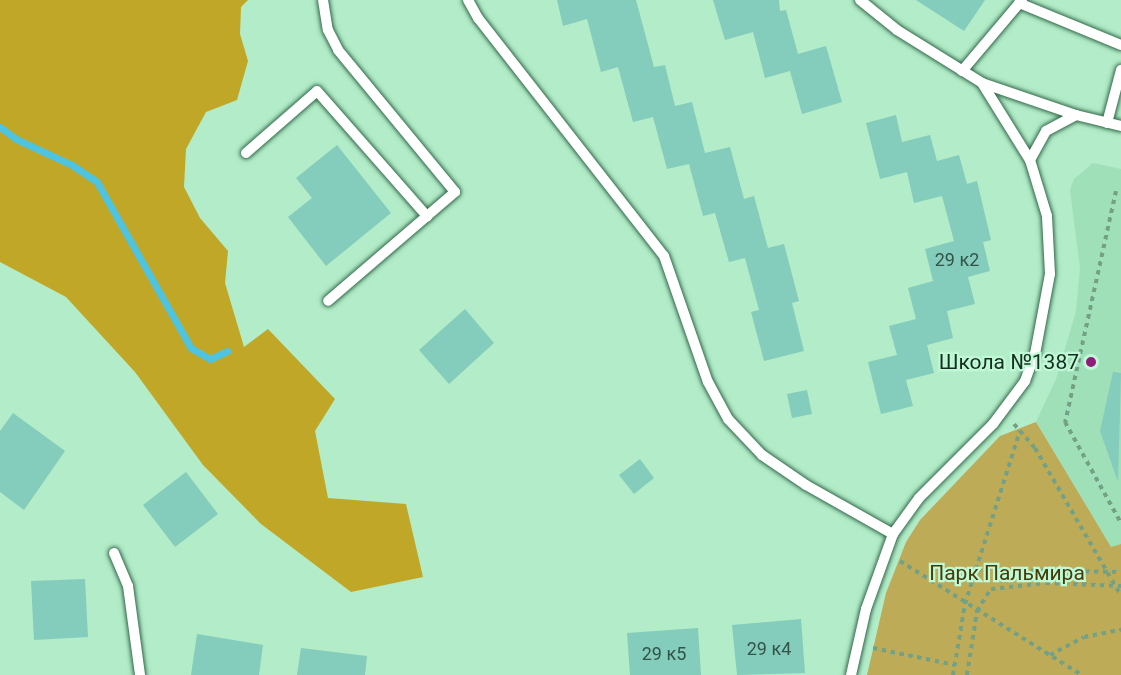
<!DOCTYPE html>
<html>
<head>
<meta charset="utf-8">
<style>
	body { margin:0 }
	#map { position:relative; width:1121px; height:675px; overflow:hidden; background:#b2ecc8; font-family:Roboto,sans-serif }
	div>[style] { position:absolute }
	[style*='--x'] { left:calc(var(--x)*1px); top:calc(var(--y)*1px); width:calc(var(--w)*1px); rotate:calc(var(--a)*1deg) }
	.built>* { inset:0; background:#9fe0b9 }
	.green>* { inset:0; background:#bdab57 }
	.forest>* { inset:0; background:#c0a727 }
	.stream>* { height:7px; margin:-3.5px; padding:0 3.5px; transform-origin:3.5px; border-radius:3.5px; background:#4ec4e1 }
	.building>* { inset:0; background:#84ccbb }
	.path>* { height:4px; margin-top:-2px; transform-origin:0; background:repeating-linear-gradient(90deg,#74a085 0 4.5px,transparent 0 9px) }
	.roads { filter:drop-shadow(0 0 2px #32694a) drop-shadow(0 0 2px #32694a) }
	.lane>* { height:10px; margin:-5px; padding:0 5px; transform-origin:5px; border-radius:5px; background:#fff }
	.dots>* { width:16px; height:16px; translate:-50% -50%; box-sizing:border-box; border:3px solid #bff9d5; border-radius:50% }
	span { translate:-50% -50%; white-space:nowrap; text-align:center; line-height:1.15; -webkit-text-stroke:4.5px #bff9d5; paint-order:stroke }
	.number-label { font-size:18px; color:#325547 }
	.number-label span { -webkit-text-stroke-width:0 }
	.poi-label { font-size:21px; color:#162d20 }
	.right { translate:-100% -50%; text-align:right }
	.park-label { font-size:21px; color:#473c09 }
</style>
</head>
<body>
<div id="map">
	<div class="built">
		<div style="clip-path:polygon(1093px 163px,1121px 169px,1121px 544px,1111px 548px,1036px 422px,1056px 379px,1076px 311px,1080px 268px,1070px 190px,1074px 179px)"></div>
	</div>
	<div class="green">
		<div style="clip-path:polygon(1036px 422px,1111px 547px,1121px 544px,1121px 675px,867px 675px,886px 593px,906px 542px,920px 520px,1000px 436px)"></div>
	</div>
	<div class="forest">
		<div style="clip-path:polygon(0 0,248px 0,241px 7px,240px 34px,248px 61px,237px 100px,206px 112px,186px 149px,184px 187px,200px 218px,228px 251px,225px 283px,244px 347px,268px 329px,335px 399px,315px 431px,328px 498px,406px 504px,423px 577px,351px 592px,261px 524px,203px 465px,135px 372px,66px 297px,0 262px)"></div>
	</div>
	<div class="stream">
		<div style="--x:0;--y:127;--w:20;--a:37"></div>
		<div style="--x:16;--y:139;--w:62;--a:24.9"></div>
		<div style="--x:72;--y:165;--w:30;--a:34"></div>
		<div style="--x:97;--y:182;--w:191;--a:60.5"></div>
		<div style="--x:191;--y:348;--w:22;--a:30"></div>
		<div style="--x:210;--y:359;--w:19;--a:-25"></div>
	</div>
	<div class="building">
		<div style="clip-path:polygon(557px 0,636px 0,654px 67px,665px 65px,675px 106px,692px 102px,705px 153px,730px 147px,744px 199px,754px 196px,768px 248px,784px 244px,799px 301px,792px 303px,804px 351px,764px 361px,751px 312px,759px 310px,745px 258px,729px 262px,715px 213px,703px 216px,689px 164px,667px 169px,653px 117px,633px 122px,618px 67px,601px 72px,587px 19px,563px 26px)"></div>
		<div style="clip-path:polygon(713px 0,779px 0,780px 11px,786px 10px,798px 54px,826px 46px,842px 102px,802px 114px,790px 71px,765px 78px,753px 32px,725px 40px)"></div>
		<div style="clip-path:polygon(916px 0,985px 0,964px 31px)"></div>
		<div style="clip-path:polygon(896px 115px,902px 142px,930px 135px,937px 161px,959px 155px,967px 184px,977px 181px,991px 240px,983px 242px,990px 271px,968px 277px,975px 304px,947px 311px,953px 338px,927px 345px,934px 373px,906px 380px,913px 406px,881px 414px,868px 362px,897px 355px,889px 326px,916px 319px,908px 288px,933px 281px,925px 249px,954px 241px,942px 196px,914px 203px,907px 172px,880px 179px,866px 123px)"></div>
		<div style="clip-path:polygon(337px 145px,391px 213px,326px 266px,288px 217px,312px 198px,296px 178px)"></div>
		<div style="clip-path:polygon(465px 309px,494px 343px,449px 384px,419px 350px)"></div>
		<div style="clip-path:polygon(1113px 372px,1121px 373px,1118px 482px,1100px 431px)"></div>
		<div style="clip-path:polygon(807px 390px,812px 414px,792px 418px,787px 394px)"></div>
		<div style="clip-path:polygon(13px 413px,65px 451px,24px 510px,0 492px,0 431px)"></div>
		<div style="clip-path:polygon(640px 459px,654px 478px,634px 494px,619px 475px)"></div>
		<div style="clip-path:polygon(186px 472px,218px 514px,175px 547px,143px 505px)"></div>
		<div style="clip-path:polygon(85px 579px,88px 637px,34px 640px,31px 581px)"></div>
		<div style="clip-path:polygon(801px 619px,805px 673px,737px 675px,732px 625px)"></div>
		<div style="clip-path:polygon(698px 628px,701px 675px,630px 675px,627px 633px)"></div>
		<div style="clip-path:polygon(197px 634px,263px 645px,259px 675px,191px 675px)"></div>
		<div style="clip-path:polygon(301px 648px,367px 656px,365px 675px,297px 675px)"></div>
	</div>
	<div class="path">
		<div style="--x:1116;--y:191;--w:237;--a:102.4"></div>
		<div style="--x:1065;--y:422;--w:115;--a:61"></div>
		<div style="--x:1014;--y:424;--w:32;--a:49"></div>
		<div style="--x:1035;--y:448;--w:171;--a:59.8"></div>
		<div style="--x:900;--y:561;--w:215;--a:32.1"></div>
		<div style="--x:977;--y:570;--w:144;--a:0.8"></div>
		<div style="--x:873;--y:648;--w:84;--a:11.7"></div>
		<div style="--x:1050;--y:655;--w:38;--a:-28"></div>
		<div style="--x:1084;--y:637;--w:38;--a:-11"></div>
		<div style="--x:953;--y:675;--w:72;--a:-80.4"></div>
		<div style="--x:965;--y:604;--w:182;--a:-72.4"></div>
		<div style="--x:967;--y:675;--w:65;--a:-81.1"></div>
		<div style="--x:977;--y:611;--w:26;--a:-58"></div>
		<div style="--x:991;--y:589;--w:55;--a:-6.2"></div>
		<div style="--x:1046;--y:583;--w:75;--a:2.3"></div>
	</div>
	<div class="roads">
		<div class="lane">
			<div style="--x:323;--y:0;--w:30;--a:81"></div>
			<div style="--x:328;--y:30;--w:22;--a:63"></div>
			<div style="--x:338;--y:50;--w:184;--a:50.5"></div>
			<div style="--x:455;--y:192;--w:167;--a:139.4"></div>
			<div style="--x:468;--y:0;--w:21;--a:61"></div>
			<div style="--x:478;--y:18;--w:302;--a:52"></div>
			<div style="--x:664;--y:256;--w:133;--a:70.8"></div>
			<div style="--x:708;--y:382;--w:42;--a:61.6"></div>
			<div style="--x:728;--y:419;--w:50;--a:46.6"></div>
			<div style="--x:762;--y:455;--w:53;--a:34.3"></div>
			<div style="--x:806;--y:485;--w:100;--a:29.4"></div>
			<div style="--x:860;--y:0;--w:48;--a:39"></div>
			<div style="--x:897;--y:30;--w:100;--a:31.9"></div>
			<div style="--x:982;--y:83;--w:99;--a:18.8"></div>
			<div style="--x:1076;--y:115;--w:46;--a:13.7"></div>
			<div style="--x:1019;--y:3;--w:110;--a:22.4"></div>
			<div style="--x:962;--y:71;--w:93;--a:-49.8"></div>
			<div style="--x:982;--y:83;--w:91;--a:58.1"></div>
			<div style="--x:1107;--y:123;--w:55;--a:-75.2"></div>
			<div style="--x:246;--y:153;--w:94;--a:-41.1"></div>
			<div style="--x:317;--y:91;--w:167;--a:48.7"></div>
			<div style="--x:114;--y:553;--w:36;--a:67"></div>
			<div style="--x:128;--y:586;--w:90;--a:82.3"></div>
			<div style="--x:851;--y:675;--w:68;--a:-77.2"></div>
			<div style="--x:866;--y:609;--w:80;--a:-70.2"></div>
			<div style="--x:893;--y:534;--w:44;--a:-54.2"></div>
			<div style="--x:919;--y:498;--w:105;--a:-45"></div>
			<div style="--x:993;--y:424;--w:54;--a:-53.3"></div>
			<div style="--x:1025;--y:381;--w:29;--a:-70"></div>
			<div style="--x:1035;--y:354;--w:81;--a:-79.4"></div>
			<div style="--x:1050;--y:274;--w:58;--a:-93"></div>
			<div style="--x:1047;--y:216;--w:59;--a:-106.9"></div>
			<div style="--x:1030;--y:160;--w:33;--a:-61"></div>
			<div style="--x:1046;--y:131;--w:34;--a:-28"></div>
		</div>
	</div>
	<div class="dots">
		<div style="left:1091px;top:362px;background:#901b7a"></div>
	</div>
	<div class="number-label">
		<span style="left:957px;top:260px">29 к2</span>
		<span style="left:769px;top:649px">29 к4</span>
		<span style="left:664px;top:654px">29 к5</span>
	</div>
	<div class="poi-label">
		<span class="right" style="left:1079px;top:362px">Школа №1387</span>
	</div>
	<div class="park-label">
		<span style="left:1007px;top:573px">Парк Пальмира</span>
	</div>
</div>
</body>
</html>
